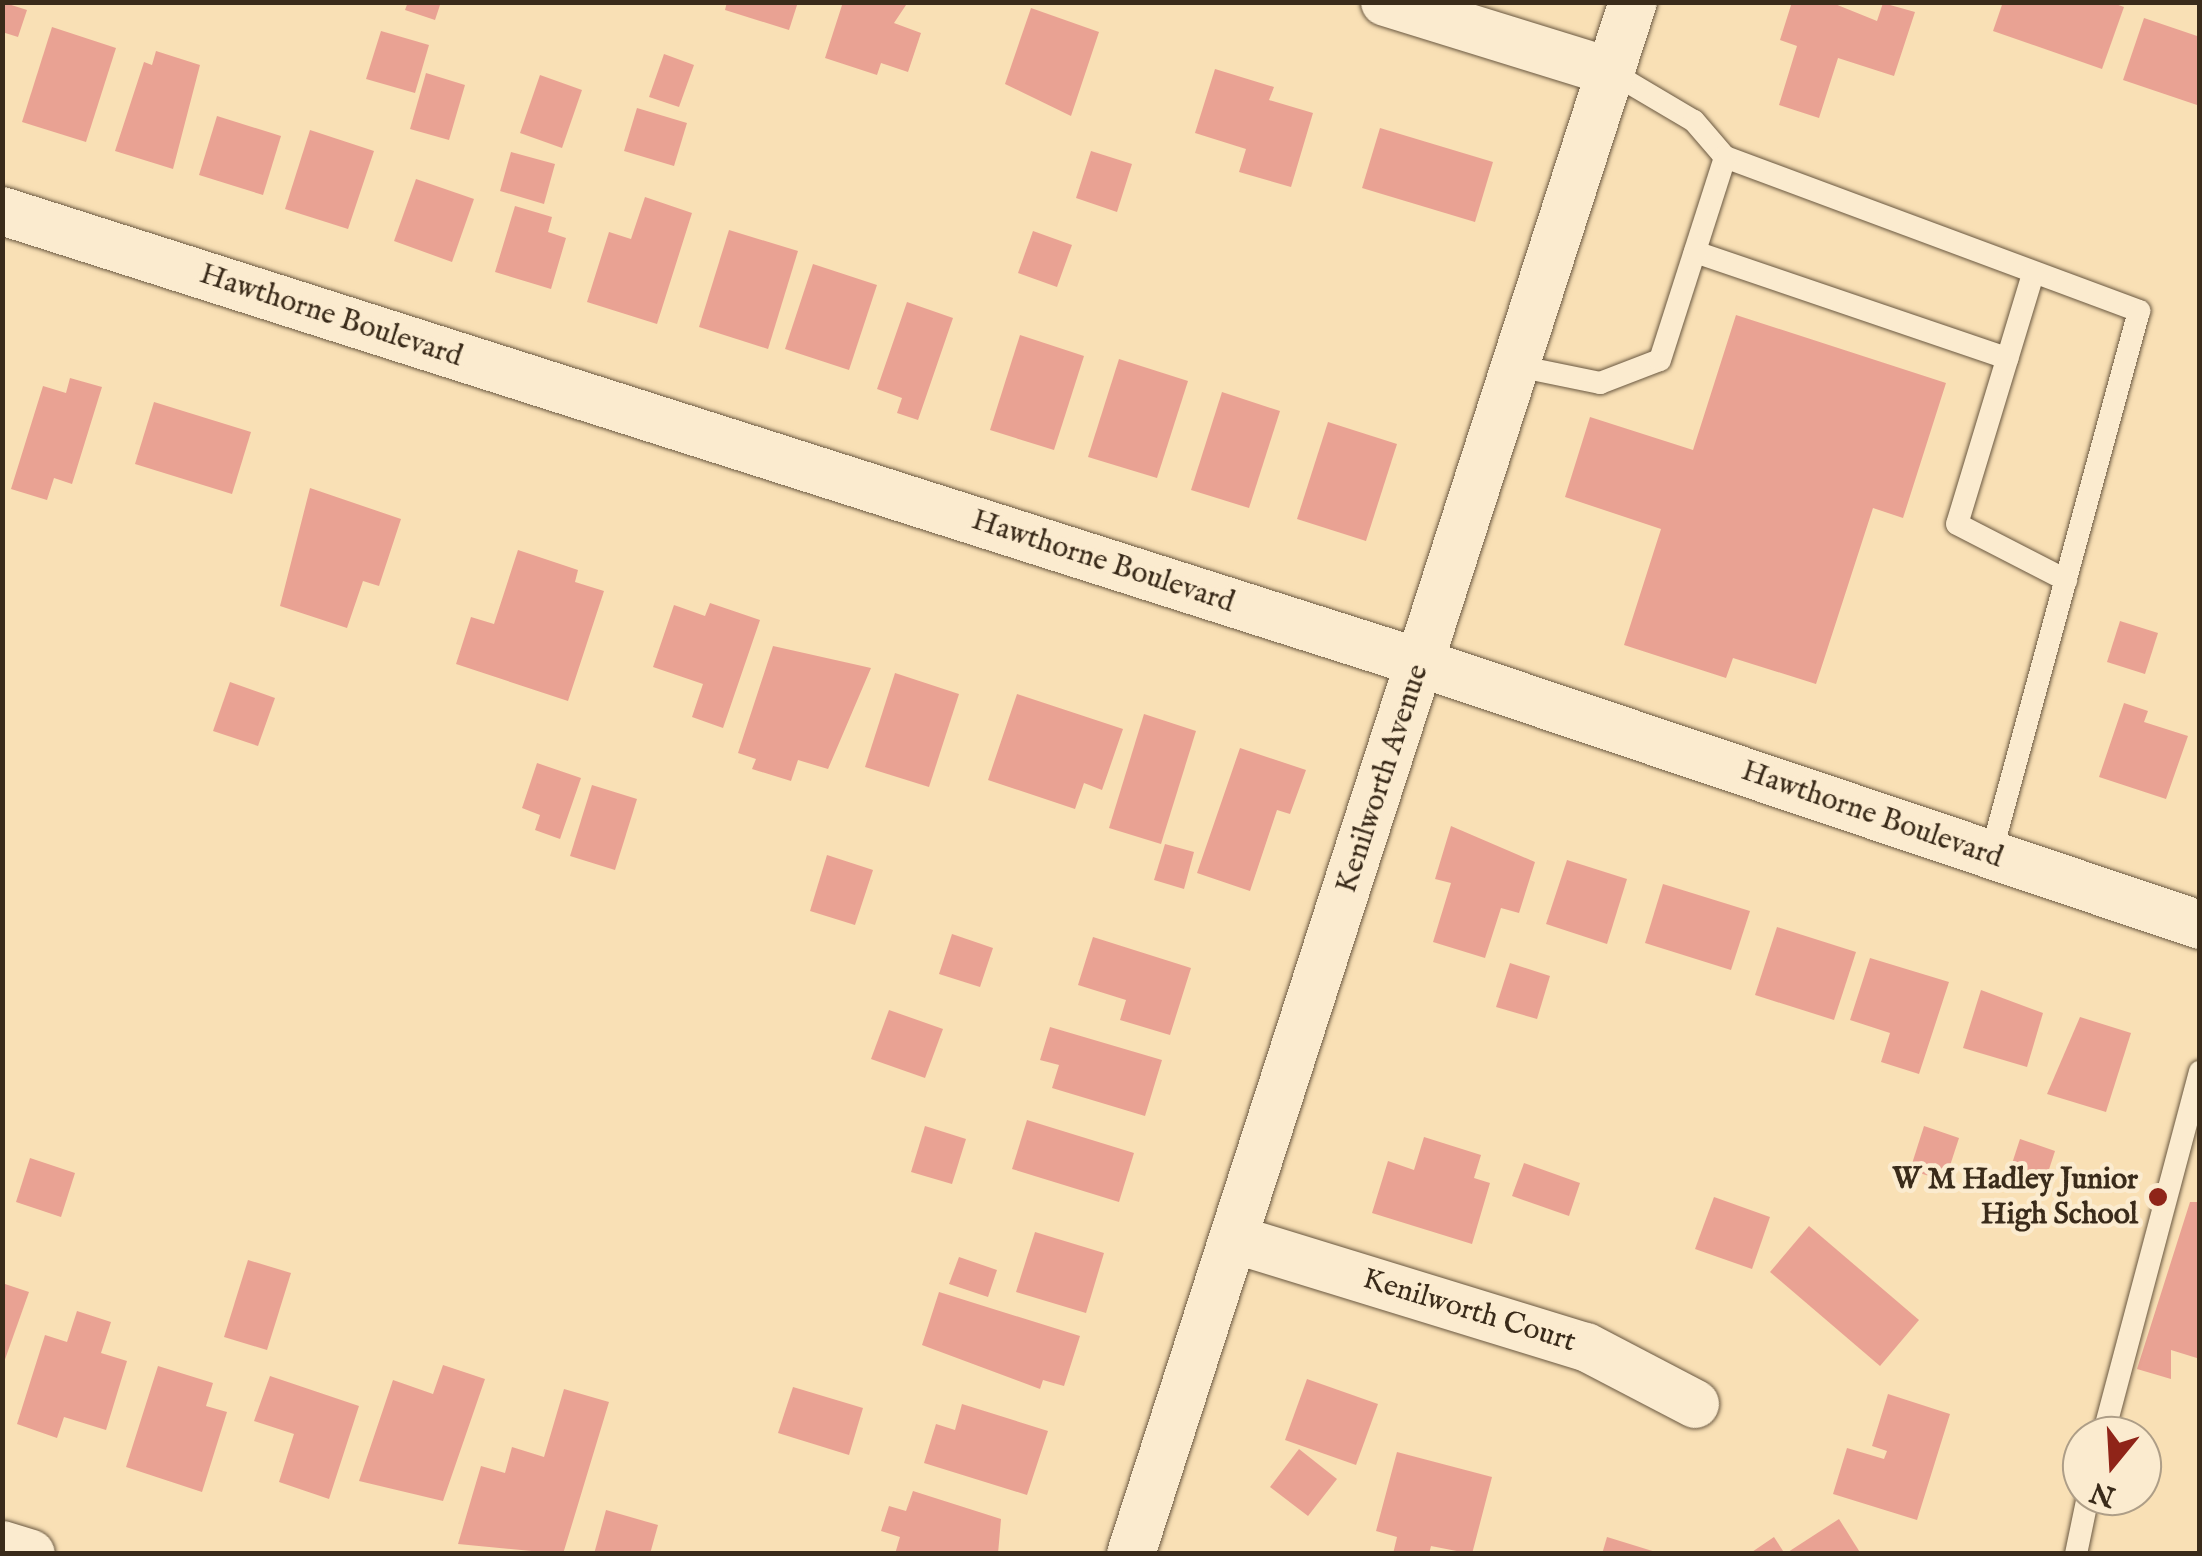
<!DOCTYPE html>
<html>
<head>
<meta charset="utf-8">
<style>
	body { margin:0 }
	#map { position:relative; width:2202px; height:1556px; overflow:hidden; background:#f9e0b5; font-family:"IM FELL English",serif }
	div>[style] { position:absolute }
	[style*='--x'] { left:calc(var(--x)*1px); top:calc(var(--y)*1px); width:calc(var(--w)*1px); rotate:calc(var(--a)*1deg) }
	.building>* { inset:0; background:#e9a293 }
	.roads { filter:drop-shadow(0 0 2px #6a5841) drop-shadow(0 0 2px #6a5841) }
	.service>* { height:22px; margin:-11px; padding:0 11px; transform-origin:11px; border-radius:11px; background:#fbebcf }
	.minor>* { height:48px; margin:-24px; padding:0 24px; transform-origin:24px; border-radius:24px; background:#fbebcf }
	.dots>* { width:28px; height:28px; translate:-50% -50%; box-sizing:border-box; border:5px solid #fbebcf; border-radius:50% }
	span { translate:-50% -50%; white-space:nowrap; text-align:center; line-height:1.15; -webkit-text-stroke:9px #fbebcf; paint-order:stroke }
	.street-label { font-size:30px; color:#3a2b1a }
	.poi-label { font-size:30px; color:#3a2b1a; font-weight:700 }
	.right { translate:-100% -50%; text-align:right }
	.frame { position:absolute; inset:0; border:5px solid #3a2b1a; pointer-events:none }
	.north { position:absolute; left:2062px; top:1416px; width:100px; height:100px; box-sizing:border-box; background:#fbebcf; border:2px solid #ae9e87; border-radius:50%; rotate:198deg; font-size:28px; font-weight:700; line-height:40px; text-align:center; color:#3a2b1a }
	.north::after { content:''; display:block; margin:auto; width:35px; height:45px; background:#8f2418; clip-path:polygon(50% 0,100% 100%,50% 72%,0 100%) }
</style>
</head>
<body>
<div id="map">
	<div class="building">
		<div style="clip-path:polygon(2px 2px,27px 10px,18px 37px,2px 32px)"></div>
		<div style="clip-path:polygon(408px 2px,441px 2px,435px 20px,405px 10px)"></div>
		<div style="clip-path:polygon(727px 2px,798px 2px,789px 30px,725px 10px)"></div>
		<div style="clip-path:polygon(843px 2px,908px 2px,894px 23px,921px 33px,908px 72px,881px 63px,877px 75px,825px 58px)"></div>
		<div style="clip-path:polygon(1792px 2px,1830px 2px,1877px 21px,1883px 3px,1915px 12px,1894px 76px,1838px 58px,1819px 118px,1779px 105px,1797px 46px,1780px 40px)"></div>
		<div style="clip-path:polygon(2003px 2px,2110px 2px,2124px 7px,2102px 69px,1993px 31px)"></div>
		<div style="clip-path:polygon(1031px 8px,1099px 32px,1071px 116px,1005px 84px)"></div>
		<div style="clip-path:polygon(2144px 18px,2200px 37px,2200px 106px,2123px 80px)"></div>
		<div style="clip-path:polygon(52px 27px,116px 48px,86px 142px,22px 122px)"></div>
		<div style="clip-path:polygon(381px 31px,429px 45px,415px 93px,366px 79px)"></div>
		<div style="clip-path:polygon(156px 51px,200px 65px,173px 169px,115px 151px,144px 62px,152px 65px)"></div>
		<div style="clip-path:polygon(664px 54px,694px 65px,679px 107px,649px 97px)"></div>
		<div style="clip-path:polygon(1215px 69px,1274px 87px,1269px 100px,1313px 113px,1291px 187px,1239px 172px,1246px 149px,1195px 133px)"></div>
		<div style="clip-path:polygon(426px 73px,465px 85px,449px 140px,410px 129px)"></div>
		<div style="clip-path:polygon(540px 75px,582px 90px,562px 148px,520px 133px)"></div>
		<div style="clip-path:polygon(637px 108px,687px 123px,674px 166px,624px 151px)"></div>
		<div style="clip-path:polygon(217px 116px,281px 136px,263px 195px,199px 175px)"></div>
		<div style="clip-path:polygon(1380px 128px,1493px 162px,1475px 222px,1362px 188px)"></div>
		<div style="clip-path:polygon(310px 130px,374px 151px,348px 229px,285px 209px)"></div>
		<div style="clip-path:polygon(1091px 151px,1132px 164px,1117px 212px,1076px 198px)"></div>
		<div style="clip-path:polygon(511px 152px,555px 164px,544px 204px,500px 191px)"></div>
		<div style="clip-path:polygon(416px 179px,474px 199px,452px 262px,394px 241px)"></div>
		<div style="clip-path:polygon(645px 197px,692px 213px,657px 324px,587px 302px,609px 232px,631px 239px)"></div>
		<div style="clip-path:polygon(515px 206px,552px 217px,548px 232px,566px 238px,551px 289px,495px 272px)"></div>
		<div style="clip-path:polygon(729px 230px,798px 251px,768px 349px,699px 327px)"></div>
		<div style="clip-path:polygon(1033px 231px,1072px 245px,1057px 287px,1018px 273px)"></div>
		<div style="clip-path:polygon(813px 264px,877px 285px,849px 370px,785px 349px)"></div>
		<div style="clip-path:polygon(907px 302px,953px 318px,918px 420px,897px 413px,902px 398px,877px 389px)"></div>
		<div style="clip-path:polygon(1736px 315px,1946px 383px,1903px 518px,1873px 508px,1816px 684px,1733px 658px,1726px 678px,1624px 645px,1661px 529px,1565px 497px,1590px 417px,1693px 450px)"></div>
		<div style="clip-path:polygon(1020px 335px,1084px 356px,1054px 450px,990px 430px)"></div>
		<div style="clip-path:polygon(1119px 359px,1188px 381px,1157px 478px,1088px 457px)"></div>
		<div style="clip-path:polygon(70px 378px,102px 387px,72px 484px,54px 478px,47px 500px,11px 489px,43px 386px,66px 393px)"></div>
		<div style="clip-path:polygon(1222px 392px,1280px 411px,1249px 508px,1191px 490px)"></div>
		<div style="clip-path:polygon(154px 402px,251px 432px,232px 494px,135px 464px)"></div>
		<div style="clip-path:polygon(1328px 422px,1397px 444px,1366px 541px,1297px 519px)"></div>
		<div style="clip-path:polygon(310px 488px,401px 519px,379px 586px,363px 581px,347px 628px,280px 606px)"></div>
		<div style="clip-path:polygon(518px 550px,578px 570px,575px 582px,604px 591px,568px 701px,456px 664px,471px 617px,494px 624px)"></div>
		<div style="clip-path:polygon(710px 603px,760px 620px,723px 728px,692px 717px,703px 684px,653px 667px,674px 605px,705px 616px)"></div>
		<div style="clip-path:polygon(2120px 621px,2158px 633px,2145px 674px,2107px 662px)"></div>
		<div style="clip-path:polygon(773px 646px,871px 668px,828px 769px,798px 760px,791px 781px,752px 769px,756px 759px,738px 753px)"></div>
		<div style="clip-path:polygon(895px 673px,959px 694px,929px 787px,865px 767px)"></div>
		<div style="clip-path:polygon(230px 682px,275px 698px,258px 746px,213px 731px)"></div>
		<div style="clip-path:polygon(1017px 694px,1123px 729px,1102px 790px,1084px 783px,1075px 809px,988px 780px)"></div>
		<div style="clip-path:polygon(2124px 703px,2148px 711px,2144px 722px,2188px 736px,2166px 799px,2099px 777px)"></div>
		<div style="clip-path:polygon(1144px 714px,1196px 731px,1161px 844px,1109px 828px)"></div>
		<div style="clip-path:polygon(1240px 748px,1306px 770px,1290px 814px,1277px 810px,1250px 891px,1197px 873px)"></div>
		<div style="clip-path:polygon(537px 763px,581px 778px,560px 839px,535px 830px,540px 815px,522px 808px)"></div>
		<div style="clip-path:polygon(592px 785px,637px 799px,615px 870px,570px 856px)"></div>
		<div style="clip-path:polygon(1451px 826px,1535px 862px,1519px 913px,1501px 908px,1485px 958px,1433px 942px,1451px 883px,1435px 879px)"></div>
		<div style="clip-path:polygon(1165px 844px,1194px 852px,1184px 889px,1154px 880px)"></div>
		<div style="clip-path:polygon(827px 855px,873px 870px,855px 925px,810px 911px)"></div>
		<div style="clip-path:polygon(1567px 860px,1627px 879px,1607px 944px,1546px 924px)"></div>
		<div style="clip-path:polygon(1663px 884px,1750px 911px,1731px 970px,1645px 943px)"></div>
		<div style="clip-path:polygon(1777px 927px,1856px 952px,1834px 1020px,1755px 995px)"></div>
		<div style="clip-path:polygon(952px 934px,993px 948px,980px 987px,939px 974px)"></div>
		<div style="clip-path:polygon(1093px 937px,1191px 968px,1170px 1035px,1120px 1020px,1126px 1000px,1078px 985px)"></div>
		<div style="clip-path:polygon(1870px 958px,1949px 982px,1919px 1074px,1881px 1062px,1890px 1033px,1850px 1020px)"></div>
		<div style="clip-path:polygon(1510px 963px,1550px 976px,1537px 1019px,1496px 1007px)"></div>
		<div style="clip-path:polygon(1981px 990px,2043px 1013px,2027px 1067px,1963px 1048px)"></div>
		<div style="clip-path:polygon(889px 1010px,943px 1029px,925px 1078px,871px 1059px)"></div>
		<div style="clip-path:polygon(2080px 1017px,2131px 1033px,2106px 1112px,2047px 1094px)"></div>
		<div style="clip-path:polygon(1050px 1027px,1162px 1060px,1145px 1116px,1052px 1088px,1059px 1065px,1040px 1060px)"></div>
		<div style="clip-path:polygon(1027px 1120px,1134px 1153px,1119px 1202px,1012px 1169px)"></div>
		<div style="clip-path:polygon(925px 1126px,966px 1139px,952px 1184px,911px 1172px)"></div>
		<div style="clip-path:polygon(1924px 1126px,1959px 1138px,1945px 1181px,1910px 1170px)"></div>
		<div style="clip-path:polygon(1424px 1137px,1481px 1155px,1474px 1178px,1490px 1183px,1472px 1244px,1372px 1213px,1388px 1161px,1414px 1170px)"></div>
		<div style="clip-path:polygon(2020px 1139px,2055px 1151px,2041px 1194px,2006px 1182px)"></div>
		<div style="clip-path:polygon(30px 1158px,75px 1173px,61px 1217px,16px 1202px)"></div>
		<div style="clip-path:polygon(1524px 1163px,1580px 1183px,1569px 1216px,1512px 1196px)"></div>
		<div style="clip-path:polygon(1714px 1197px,1770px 1217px,1752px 1269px,1695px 1249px)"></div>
		<div style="clip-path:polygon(2190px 1202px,2200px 1202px,2200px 1359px,2171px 1350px,2171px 1379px,2137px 1369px)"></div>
		<div style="clip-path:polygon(1809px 1226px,1919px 1320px,1880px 1366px,1770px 1272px)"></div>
		<div style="clip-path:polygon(1035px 1232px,1104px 1253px,1086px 1313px,1016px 1292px)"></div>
		<div style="clip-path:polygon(959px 1257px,997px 1270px,988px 1297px,949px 1284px)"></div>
		<div style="clip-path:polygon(248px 1260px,291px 1273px,267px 1350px,224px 1337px)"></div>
		<div style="clip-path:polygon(2px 1283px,29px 1292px,3px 1365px,2px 1365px)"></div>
		<div style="clip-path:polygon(939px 1292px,1080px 1336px,1064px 1386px,1043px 1380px,1040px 1389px,922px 1345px)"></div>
		<div style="clip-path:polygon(77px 1311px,111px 1322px,101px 1353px,127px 1361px,106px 1430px,64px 1417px,57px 1438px,17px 1424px,45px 1335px,67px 1342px)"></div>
		<div style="clip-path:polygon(443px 1365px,485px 1379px,443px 1501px,359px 1481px,393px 1380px,433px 1394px)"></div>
		<div style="clip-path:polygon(158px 1366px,213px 1383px,206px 1406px,227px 1412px,202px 1492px,126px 1467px)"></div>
		<div style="clip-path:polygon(270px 1376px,359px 1406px,329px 1499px,279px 1482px,294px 1434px,254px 1421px)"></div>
		<div style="clip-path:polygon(1307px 1379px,1378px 1404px,1356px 1465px,1285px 1440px)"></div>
		<div style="clip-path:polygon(793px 1387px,863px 1408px,849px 1455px,778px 1433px)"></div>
		<div style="clip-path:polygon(564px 1389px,609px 1402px,563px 1554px,458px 1544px,481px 1466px,505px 1473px,512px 1447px,544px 1457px)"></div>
		<div style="clip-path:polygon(1888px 1394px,1950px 1414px,1917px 1520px,1833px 1494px,1847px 1448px,1884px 1459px,1887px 1451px,1872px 1446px)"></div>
		<div style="clip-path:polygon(962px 1404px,1048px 1431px,1027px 1495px,924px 1463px,936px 1424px,955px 1430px)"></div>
		<div style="clip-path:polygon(1299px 1449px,1337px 1479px,1308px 1516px,1270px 1487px)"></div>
		<div style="clip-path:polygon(1397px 1452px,1492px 1477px,1472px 1554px,1431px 1546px,1429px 1554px,1393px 1554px,1397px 1537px,1376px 1531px)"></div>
		<div style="clip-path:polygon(913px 1491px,1001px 1519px,998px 1554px,895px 1554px,900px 1537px,881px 1531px,889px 1506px,906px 1511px)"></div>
		<div style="clip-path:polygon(606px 1510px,658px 1525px,650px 1554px,594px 1554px)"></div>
		<div style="clip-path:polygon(1839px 1519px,1861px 1554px,1785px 1554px)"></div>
		<div style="clip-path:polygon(1607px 1537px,1659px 1553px,1659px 1554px,1602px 1554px)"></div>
		<div style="clip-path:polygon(1774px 1537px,1785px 1554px,1749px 1554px)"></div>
	</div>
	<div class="roads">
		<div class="service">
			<div style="--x:1611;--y:72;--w:96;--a:30.6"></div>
			<div style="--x:1694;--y:121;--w:48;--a:49.3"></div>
			<div style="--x:1725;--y:157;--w:442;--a:20.4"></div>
			<div style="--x:2139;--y:311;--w:563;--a:105.25"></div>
			<div style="--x:1695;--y:252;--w:330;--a:18.8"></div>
			<div style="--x:2033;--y:274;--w:261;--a:106.9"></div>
			<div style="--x:1957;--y:524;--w:123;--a:27.2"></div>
			<div style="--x:1517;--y:366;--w:85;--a:11.6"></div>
			<div style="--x:1600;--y:383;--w:64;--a:-21"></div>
			<div style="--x:1660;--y:360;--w:213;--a:-72.2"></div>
			<div style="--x:2103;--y:1436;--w:377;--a:-75.1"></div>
			<div style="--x:2076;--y:1554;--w:59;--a:-78.3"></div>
		</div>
		<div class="minor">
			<div style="--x:1385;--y:2;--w:237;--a:17.2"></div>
			<div style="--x:2;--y:211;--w:1489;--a:17.67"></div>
			<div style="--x:1421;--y:663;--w:822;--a:18.59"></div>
			<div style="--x:1234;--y:1239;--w:368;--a:17.1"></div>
			<div style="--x:1586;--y:1347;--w:123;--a:27.6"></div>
			<div style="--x:2;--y:1545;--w:30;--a:17"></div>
			<div style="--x:1131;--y:1554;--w:1631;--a:-72.08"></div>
		</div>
	</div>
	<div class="dots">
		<div style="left:2158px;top:1197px;background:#8f2418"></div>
	</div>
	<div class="street-label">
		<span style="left:331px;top:316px;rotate:18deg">Hawthorne Boulevard</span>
		<span style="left:1103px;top:562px;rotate:18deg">Hawthorne Boulevard</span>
		<span style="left:1383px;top:779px;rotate:-72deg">Kenilworth Avenue</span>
		<span style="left:1872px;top:815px;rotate:19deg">Hawthorne Boulevard</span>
		<span style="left:1469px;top:1311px;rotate:17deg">Kenilworth Court</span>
	</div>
	<div class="poi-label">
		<span class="right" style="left:2138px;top:1197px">W M Hadley Junior<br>High School</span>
	</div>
	<div class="frame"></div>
	<div class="north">N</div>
</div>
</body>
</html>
